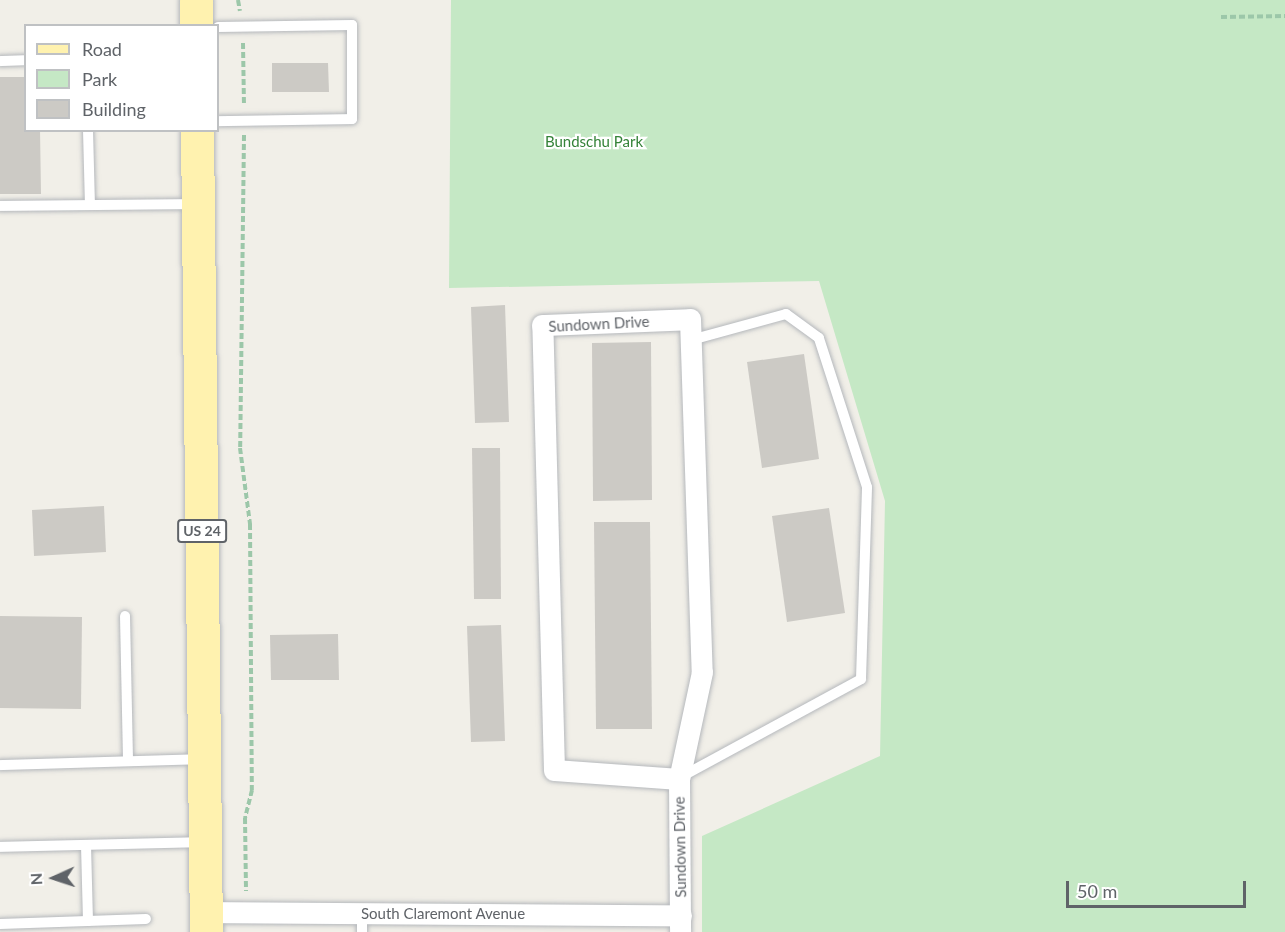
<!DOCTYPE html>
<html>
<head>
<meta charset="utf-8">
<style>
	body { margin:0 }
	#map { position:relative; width:1285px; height:932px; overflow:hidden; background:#f1efe8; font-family:Lato,sans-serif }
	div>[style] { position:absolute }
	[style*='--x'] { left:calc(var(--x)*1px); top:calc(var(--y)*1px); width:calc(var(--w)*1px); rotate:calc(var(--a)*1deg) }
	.green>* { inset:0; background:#c5e8c5 }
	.building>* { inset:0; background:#cccac5 }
	.path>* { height:4px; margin-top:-2px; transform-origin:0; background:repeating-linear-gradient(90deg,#9cc7a9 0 6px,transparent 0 9px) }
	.roads { filter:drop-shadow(0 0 2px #b5b8bc) drop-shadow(0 0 2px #b5b8bc) }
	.service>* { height:10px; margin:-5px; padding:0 5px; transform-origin:5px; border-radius:5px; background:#fff }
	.minor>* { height:21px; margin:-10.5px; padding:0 10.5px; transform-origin:10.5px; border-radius:10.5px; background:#fff }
	.primary>* { height:33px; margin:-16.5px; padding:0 16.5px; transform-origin:16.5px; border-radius:16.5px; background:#fff2af }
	span { translate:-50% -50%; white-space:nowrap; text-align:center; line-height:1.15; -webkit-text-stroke:4.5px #fff; paint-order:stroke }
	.shield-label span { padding:2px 4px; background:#fff; border:2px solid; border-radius:4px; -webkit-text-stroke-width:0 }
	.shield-label { font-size:14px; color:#5f6368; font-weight:700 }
	.park-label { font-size:15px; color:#348238 }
	.street-label { font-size:15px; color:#5f6368 }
	.legend { position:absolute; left:24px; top:24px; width:195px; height:108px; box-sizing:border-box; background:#fff; border:2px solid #bfc1c3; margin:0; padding:8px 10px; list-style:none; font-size:18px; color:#5f6368 }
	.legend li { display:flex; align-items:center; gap:12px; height:30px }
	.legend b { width:30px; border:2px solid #bfc1c3 }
	.north { position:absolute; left:24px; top:848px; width:60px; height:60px; -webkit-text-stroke:4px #fff; paint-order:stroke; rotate:267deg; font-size:16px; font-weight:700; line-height:24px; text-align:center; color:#5f6368 }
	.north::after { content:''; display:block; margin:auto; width:21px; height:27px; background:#5f6368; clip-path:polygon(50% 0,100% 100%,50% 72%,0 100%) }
	.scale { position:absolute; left:1066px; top:881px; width:180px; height:27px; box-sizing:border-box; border:3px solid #5f6368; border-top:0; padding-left:8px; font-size:18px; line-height:21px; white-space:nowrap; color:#5f6368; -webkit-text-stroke:4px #fff; paint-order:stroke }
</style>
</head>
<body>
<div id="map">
	<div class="green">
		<div style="clip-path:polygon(451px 0,1285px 0,1285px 932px,702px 932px,702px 836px,880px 756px,885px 501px,819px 281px,449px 288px)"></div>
	</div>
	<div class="building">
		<div style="clip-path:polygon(272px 63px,328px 63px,329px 92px,272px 92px)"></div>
		<div style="clip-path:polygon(0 77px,26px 77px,26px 130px,40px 130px,41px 194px,0 194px)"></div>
		<div style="clip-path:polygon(505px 305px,509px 422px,475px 423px,471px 307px)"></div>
		<div style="clip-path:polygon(651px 342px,652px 500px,593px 501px,592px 343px)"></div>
		<div style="clip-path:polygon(804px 354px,819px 459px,762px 468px,747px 362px)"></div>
		<div style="clip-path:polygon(472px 448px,500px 448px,501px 599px,474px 599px)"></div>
		<div style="clip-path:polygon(104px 506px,106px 552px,34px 556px,32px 510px)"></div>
		<div style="clip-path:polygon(829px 508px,845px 613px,787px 622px,772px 516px)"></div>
		<div style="clip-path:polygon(594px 522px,650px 522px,652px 729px,596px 729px)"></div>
		<div style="clip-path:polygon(0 616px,82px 617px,81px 709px,0 708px)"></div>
		<div style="clip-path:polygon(501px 625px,505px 741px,471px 742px,467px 626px)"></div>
		<div style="clip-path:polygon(338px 634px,339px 680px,271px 680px,270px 635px)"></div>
	</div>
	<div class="path">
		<div style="--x:238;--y:0;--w:11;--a:80"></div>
		<div style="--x:1221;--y:17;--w:64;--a:-0.9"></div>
		<div style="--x:243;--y:43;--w:61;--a:89.1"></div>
		<div style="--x:244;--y:135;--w:313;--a:90.7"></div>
		<div style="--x:240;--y:448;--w:77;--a:82.5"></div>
		<div style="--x:250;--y:524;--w:266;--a:89.6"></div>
		<div style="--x:252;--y:790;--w:29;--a:104"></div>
		<div style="--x:245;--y:818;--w:73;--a:89.2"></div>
	</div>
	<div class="roads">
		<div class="service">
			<div style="--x:218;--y:27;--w:134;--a:-0.9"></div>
			<div style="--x:352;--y:25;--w:94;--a:90"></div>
			<div style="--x:352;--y:119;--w:134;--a:179.1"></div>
			<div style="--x:0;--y:61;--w:26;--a:-2"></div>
			<div style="--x:88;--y:130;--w:75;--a:88.5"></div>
			<div style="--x:0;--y:206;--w:195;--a:-0.6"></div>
			<div style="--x:125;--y:616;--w:145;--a:88.8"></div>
			<div style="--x:0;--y:765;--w:201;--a:-1.7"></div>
			<div style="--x:679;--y:778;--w:207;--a:-28.5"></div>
			<div style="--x:861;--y:679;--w:192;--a:-88.2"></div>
			<div style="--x:867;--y:487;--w:157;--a:-107.9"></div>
			<div style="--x:819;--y:338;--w:41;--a:-144"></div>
			<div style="--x:786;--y:314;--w:98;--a:164.7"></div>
			<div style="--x:86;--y:845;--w:76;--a:88.5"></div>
			<div style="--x:0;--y:847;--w:202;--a:-1.4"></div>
			<div style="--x:0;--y:924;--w:146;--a:-2"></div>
			<div style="--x:362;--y:932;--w:19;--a:-90"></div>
		</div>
		<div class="minor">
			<div style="--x:690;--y:319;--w:353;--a:88.1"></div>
			<div style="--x:702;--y:672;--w:109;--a:102.1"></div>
			<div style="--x:679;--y:779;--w:125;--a:-175.9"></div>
			<div style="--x:554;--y:770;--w:445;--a:-91.5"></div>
			<div style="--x:542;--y:325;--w:148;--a:-2.3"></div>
			<div style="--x:679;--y:779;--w:153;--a:89.6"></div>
			<div style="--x:206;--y:912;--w:475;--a:0.4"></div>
		</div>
		<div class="primary">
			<div style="--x:196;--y:0;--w:26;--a:90"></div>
			<div style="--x:197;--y:130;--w:802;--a:89.36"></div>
		</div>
	</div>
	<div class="shield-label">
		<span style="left:202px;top:531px">US 24</span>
	</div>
	<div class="park-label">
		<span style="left:594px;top:142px">Bundschu Park</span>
	</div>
	<div class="street-label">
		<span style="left:599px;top:324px;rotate:-3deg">Sundown Drive</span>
		<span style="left:680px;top:847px;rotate:-91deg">Sundown Drive</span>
		<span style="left:443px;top:914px">South Claremont Avenue</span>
	</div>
	<ul class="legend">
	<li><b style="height:8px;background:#fff2af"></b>Road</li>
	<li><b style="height:16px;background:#c5e8c5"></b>Park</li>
	<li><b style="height:16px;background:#cccac5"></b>Building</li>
	</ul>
	<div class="north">N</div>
	<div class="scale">50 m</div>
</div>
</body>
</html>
